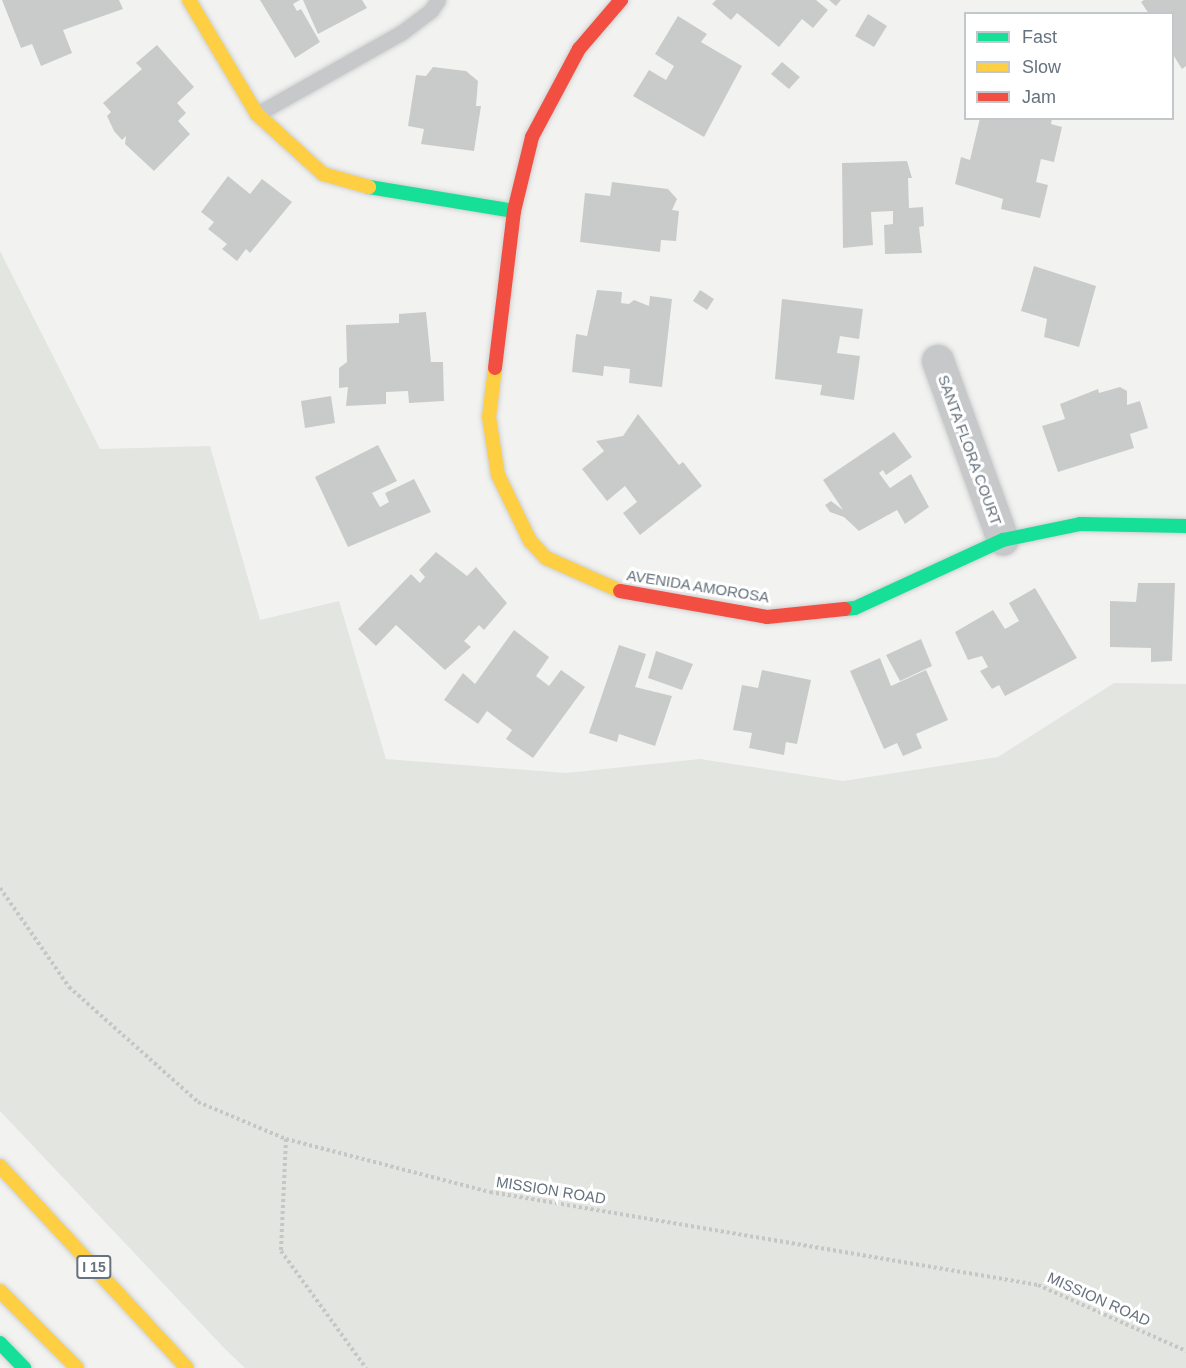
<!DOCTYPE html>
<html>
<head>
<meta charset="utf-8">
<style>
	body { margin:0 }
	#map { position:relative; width:1186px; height:1368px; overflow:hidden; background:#f2f3f1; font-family:Helvetica,sans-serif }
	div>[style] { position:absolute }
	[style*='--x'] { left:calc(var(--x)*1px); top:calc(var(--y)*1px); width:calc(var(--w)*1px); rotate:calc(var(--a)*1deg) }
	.green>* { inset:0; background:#e2e5e0 }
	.building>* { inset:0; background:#c9cbcb }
	.path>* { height:4px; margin-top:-2px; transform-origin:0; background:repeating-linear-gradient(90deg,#c5c6c6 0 3px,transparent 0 6px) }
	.roads { filter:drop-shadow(0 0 2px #cecfcf) drop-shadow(0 0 2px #cecfcf) }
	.lane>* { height:15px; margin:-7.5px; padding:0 7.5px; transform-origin:7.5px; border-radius:7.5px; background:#c7c8c9 }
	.street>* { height:32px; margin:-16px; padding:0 16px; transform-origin:16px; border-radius:16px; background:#c7c8c9 }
	.fast>* { height:14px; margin:-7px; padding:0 7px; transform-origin:7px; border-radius:7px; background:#16e098 }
	.slow>* { height:14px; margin:-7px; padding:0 7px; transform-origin:7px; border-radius:7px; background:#ffcf43 }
	.jam>* { height:14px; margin:-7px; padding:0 7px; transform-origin:7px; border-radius:7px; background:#f24e42 }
	span { translate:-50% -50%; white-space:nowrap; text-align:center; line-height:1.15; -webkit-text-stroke:6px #fff; paint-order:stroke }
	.shield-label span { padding:2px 4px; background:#fff; border:2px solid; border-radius:4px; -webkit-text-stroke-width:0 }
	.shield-label { font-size:14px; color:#66727e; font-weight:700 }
	.street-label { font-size:15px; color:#66727e }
	.legend { position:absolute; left:964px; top:12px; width:210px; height:108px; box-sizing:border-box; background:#fff; border:2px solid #c2c7cb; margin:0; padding:8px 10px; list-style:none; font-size:18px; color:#66727e }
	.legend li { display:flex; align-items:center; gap:12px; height:30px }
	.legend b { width:30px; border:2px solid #c2c7cb }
</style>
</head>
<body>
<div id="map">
	<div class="green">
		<div style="clip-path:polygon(0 251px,100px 449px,210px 446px,260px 620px,339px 601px,386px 759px,566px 773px,700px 759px,843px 781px,998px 757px,1114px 683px,1186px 684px,1186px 1368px,245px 1368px,226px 1350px,0 1111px)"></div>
	</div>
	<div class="building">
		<div style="clip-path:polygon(2px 0,119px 0,123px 9px,63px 30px,72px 53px,41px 66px,32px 44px,21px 48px)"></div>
		<div style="clip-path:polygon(260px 0,300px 0,293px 4px,297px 11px,301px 9px,320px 42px,295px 58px)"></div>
		<div style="clip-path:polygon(303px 0,362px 0,367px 8px,318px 34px)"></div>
		<div style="clip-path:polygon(716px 0,816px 0,828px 10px,813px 28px,802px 19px,779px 47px,737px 13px,731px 20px,712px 4px)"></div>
		<div style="clip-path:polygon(829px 0,841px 0,836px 6px)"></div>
		<div style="clip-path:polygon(1144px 0,1186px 0,1186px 66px,1182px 69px,1172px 53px,1172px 14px,1149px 14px,1141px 2px)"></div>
		<div style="clip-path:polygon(868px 14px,887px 26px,874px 47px,855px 36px)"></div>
		<div style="clip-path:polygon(678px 16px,707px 34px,701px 42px,742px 66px,704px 137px,633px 96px,649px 70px,666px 80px,674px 66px,655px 54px)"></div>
		<div style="clip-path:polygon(157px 45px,194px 87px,177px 103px,186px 113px,178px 121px,190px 134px,154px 171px,125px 144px,126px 136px,122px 140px,114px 131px,107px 116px,111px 112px,103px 103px,142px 69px,136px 63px)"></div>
		<div style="clip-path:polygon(782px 62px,800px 77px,789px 89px,771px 74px)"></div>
		<div style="clip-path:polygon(433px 67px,466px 71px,478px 81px,476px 106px,481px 106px,474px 151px,421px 144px,424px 129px,408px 126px,416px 75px,426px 76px)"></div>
		<div style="clip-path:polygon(980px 118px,1052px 118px,1051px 124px,1062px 127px,1054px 162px,1041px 159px,1036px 182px,1048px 185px,1040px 218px,1001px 209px,1003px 199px,955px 184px,961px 157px,970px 160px)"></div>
		<div style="clip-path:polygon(907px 161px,912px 178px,908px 178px,909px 208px,923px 207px,924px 226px,919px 227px,922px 253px,885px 254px,884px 225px,893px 224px,893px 211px,871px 212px,873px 245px,843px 248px,842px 163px)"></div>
		<div style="clip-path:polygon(228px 176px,250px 194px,262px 179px,292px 202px,250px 253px,246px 249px,237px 261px,222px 249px,227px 244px,208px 229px,214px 222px,201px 212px)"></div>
		<div style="clip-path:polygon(612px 182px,668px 189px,677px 199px,672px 210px,679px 211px,676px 241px,661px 240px,660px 252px,580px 242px,585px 193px,610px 196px)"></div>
		<div style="clip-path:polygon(1034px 266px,1096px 286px,1079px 347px,1044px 337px,1047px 319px,1021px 311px)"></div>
		<div style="clip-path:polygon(597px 290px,622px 292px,621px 303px,629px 304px,634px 300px,649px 306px,650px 296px,672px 299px,662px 387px,629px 383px,630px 369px,604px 366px,603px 376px,572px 372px,576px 334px,587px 336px)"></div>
		<div style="clip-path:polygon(700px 290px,714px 299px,707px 310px,693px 301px)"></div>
		<div style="clip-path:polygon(782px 299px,863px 309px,859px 339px,840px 336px,837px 353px,860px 356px,854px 400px,820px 395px,822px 385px,775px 379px)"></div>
		<div style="clip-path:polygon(426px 312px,431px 362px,443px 362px,444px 401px,409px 403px,408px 391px,386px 392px,386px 404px,346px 406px,348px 387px,339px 388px,339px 368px,347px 362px,346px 325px,399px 323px,399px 314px)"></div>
		<div style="clip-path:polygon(1120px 387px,1127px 391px,1127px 405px,1140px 401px,1148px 428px,1130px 434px,1134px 448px,1058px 472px,1042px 426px,1065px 419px,1060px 404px,1098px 389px,1099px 393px)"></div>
		<div style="clip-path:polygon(331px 396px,335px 423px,305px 428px,301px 401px)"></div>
		<div style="clip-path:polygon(638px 414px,679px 465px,683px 462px,702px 486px,640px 535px,623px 513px,637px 502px,625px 486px,607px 501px,582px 469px,604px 451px,596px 441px,623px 436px)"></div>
		<div style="clip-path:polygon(894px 432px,912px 457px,886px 475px,883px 470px,879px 473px,890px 488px,911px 474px,929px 507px,905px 524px,897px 510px,859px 531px,844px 517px,830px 512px,825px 505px,831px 501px,843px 510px,823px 480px)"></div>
		<div style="clip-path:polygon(378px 445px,397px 481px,372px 493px,380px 507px,389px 502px,385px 493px,414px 479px,431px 512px,348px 547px,315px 477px)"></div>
		<div style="clip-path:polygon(436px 552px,467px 576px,476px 567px,507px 603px,484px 630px,479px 625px,464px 641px,471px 647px,445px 670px,396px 625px,376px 646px,358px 629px,411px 574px,420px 583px,425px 577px,419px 570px)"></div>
		<div style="clip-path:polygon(1138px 583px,1175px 583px,1172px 661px,1151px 662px,1151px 648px,1110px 647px,1110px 601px,1136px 602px)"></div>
		<div style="clip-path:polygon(1035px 588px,1077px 658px,1005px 696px,999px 685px,992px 689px,980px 671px,988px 667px,982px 656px,968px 660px,955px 632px,993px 610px,1005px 629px,1019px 621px,1009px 603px)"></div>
		<div style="clip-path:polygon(514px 630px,549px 657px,536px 676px,549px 686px,561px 670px,585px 687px,533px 758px,506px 739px,512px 730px,487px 711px,478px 724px,444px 700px,463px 673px,475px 684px)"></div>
		<div style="clip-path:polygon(921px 639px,932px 666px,900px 681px,886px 655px)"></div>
		<div style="clip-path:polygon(619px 645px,646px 654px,635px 687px,672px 696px,655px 746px,619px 734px,617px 742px,589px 733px)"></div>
		<div style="clip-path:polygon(656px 651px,693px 664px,682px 690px,648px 678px)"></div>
		<div style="clip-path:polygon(880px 658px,891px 686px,926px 670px,948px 720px,916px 734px,922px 748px,903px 756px,897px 743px,884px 749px,850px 671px)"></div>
		<div style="clip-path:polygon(762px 670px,811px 680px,797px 744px,786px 742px,784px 755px,749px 748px,752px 733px,733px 730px,742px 685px,758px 688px)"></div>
	</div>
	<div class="path">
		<div style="--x:0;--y:888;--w:121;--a:55.1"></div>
		<div style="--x:69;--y:987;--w:173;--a:41.7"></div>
		<div style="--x:198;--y:1102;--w:95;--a:22.8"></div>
		<div style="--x:286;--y:1139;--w:211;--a:14.6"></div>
		<div style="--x:490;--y:1192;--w:556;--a:9.63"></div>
		<div style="--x:1038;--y:1285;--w:162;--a:24"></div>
		<div style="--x:286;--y:1139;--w:112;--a:92.6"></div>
		<div style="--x:281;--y:1251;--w:145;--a:54"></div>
	</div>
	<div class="roads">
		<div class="lane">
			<div style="--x:257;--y:114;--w:165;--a:-29.4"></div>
			<div style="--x:401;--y:33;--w:38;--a:-37"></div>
			<div style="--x:431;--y:10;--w:12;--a:-55"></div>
		</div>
		<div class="street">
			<div style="--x:938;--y:361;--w:190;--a:70"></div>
		</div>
		<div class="fast">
			<div style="--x:369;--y:187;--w:147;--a:9.4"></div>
			<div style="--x:845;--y:609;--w:10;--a:-6"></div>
			<div style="--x:855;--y:608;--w:163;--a:-24.7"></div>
			<div style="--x:1003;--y:540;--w:79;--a:-11.7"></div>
			<div style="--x:1080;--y:524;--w:106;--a:1.1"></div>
			<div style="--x:0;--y:1343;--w:35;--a:46"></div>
		</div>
		<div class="slow">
			<div style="--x:189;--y:0;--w:133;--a:59.2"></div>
			<div style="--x:257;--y:114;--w:89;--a:42.3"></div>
			<div style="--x:323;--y:174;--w:48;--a:15.8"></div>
			<div style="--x:495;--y:368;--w:49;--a:97"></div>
			<div style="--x:489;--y:417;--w:59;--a:81.2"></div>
			<div style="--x:498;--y:475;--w:73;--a:64.1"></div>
			<div style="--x:530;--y:541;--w:23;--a:47"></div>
			<div style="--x:546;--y:558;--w:81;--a:24"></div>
			<div style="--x:0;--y:1166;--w:275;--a:47.2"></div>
			<div style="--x:0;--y:1291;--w:109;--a:45"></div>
		</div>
		<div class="jam">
			<div style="--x:495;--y:368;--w:158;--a:-83.1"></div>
			<div style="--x:514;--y:211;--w:76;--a:-76.3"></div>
			<div style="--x:532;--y:137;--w:100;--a:-61.9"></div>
			<div style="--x:579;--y:49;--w:65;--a:-49.4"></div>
			<div style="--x:620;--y:591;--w:149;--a:10"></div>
			<div style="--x:767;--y:617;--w:78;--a:-5.9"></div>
		</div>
	</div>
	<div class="shield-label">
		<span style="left:94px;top:1267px">I 15</span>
	</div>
	<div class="street-label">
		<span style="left:970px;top:450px;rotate:70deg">SANTA FLORA COURT</span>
		<span style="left:698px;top:586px;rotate:9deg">AVENIDA AMOROSA</span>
		<span style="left:551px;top:1190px;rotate:9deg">MISSION ROAD</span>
		<span style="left:1099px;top:1299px;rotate:24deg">MISSION ROAD</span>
	</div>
	<ul class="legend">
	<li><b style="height:8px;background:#16e098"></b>Fast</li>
	<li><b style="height:8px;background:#ffcf43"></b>Slow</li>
	<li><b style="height:8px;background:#f24e42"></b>Jam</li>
	</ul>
</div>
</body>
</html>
